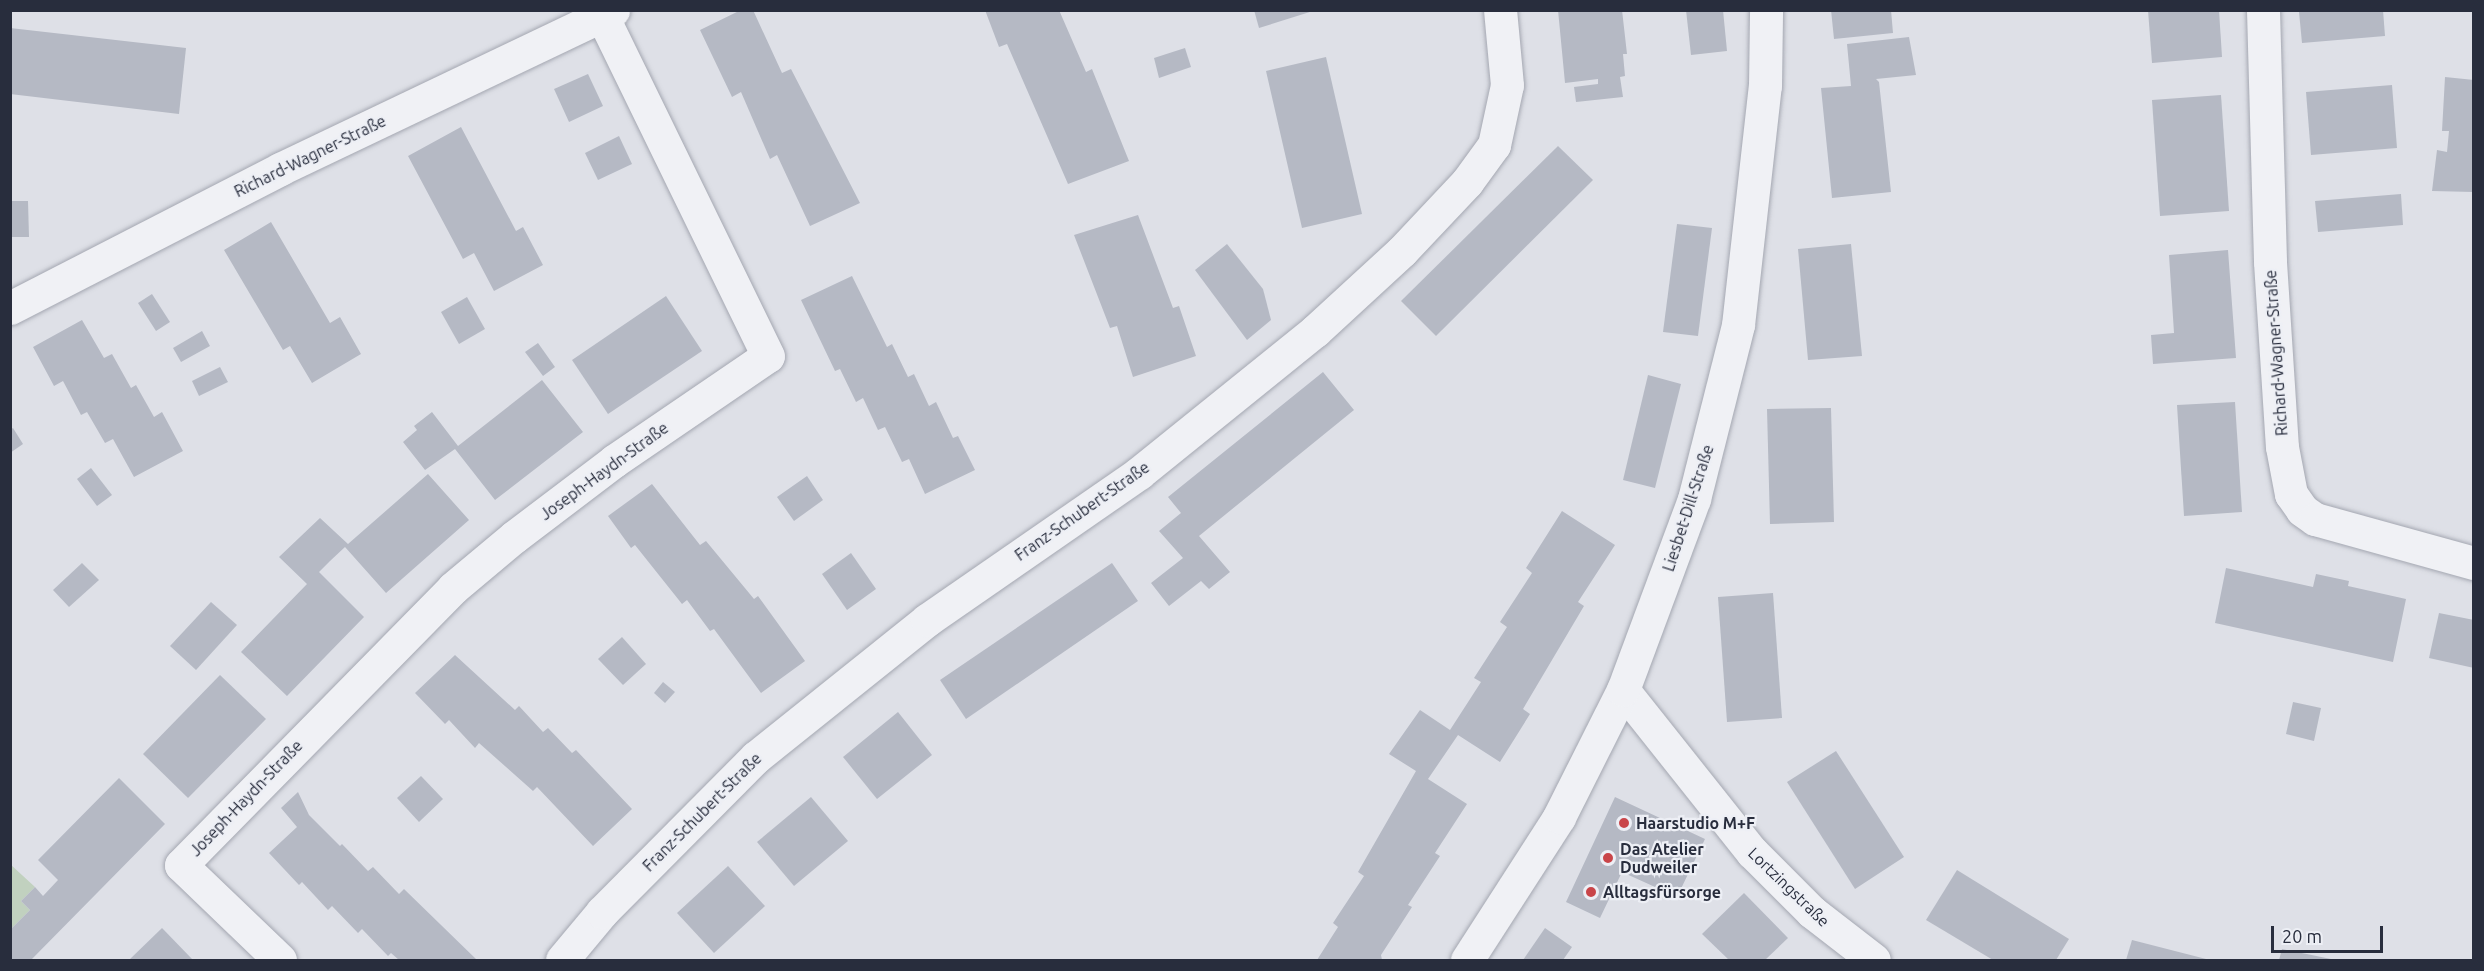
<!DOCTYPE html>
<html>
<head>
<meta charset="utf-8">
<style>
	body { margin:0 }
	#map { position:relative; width:2484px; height:971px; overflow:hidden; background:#dee0e7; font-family:Ubuntu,sans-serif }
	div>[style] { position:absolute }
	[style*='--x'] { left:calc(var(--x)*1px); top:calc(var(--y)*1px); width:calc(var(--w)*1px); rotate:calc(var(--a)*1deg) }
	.green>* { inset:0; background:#c1d1bf }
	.building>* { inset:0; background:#b5b9c4 }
	.roads { filter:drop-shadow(0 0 2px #a4a7b1) drop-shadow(0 0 2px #a4a7b1) }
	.minor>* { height:33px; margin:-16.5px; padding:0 16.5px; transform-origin:16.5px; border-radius:16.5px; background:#f0f1f5 }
	.dots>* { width:16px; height:16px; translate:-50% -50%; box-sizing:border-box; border:3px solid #edeff5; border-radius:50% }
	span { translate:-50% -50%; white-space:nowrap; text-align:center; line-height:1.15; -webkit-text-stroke:4.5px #edeff5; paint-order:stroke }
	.street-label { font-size:16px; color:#282d3d }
	.poi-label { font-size:16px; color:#282d3d; font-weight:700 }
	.left { translate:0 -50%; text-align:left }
	.frame { position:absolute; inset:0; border:12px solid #282d3d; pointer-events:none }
	.scale { position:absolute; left:2271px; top:926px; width:112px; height:27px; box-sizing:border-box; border:3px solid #282d3d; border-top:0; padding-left:8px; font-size:18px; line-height:21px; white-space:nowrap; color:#282d3d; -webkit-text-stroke:4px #edeff5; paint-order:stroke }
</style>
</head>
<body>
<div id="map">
	<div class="green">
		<div style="clip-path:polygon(10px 864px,35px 887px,21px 901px,30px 910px,10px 930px)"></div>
	</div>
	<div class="building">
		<div style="clip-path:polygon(741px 10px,753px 10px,782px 73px,791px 69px,860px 203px,810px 226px,777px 155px,770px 159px,741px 92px,732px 97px,700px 30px)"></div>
		<div style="clip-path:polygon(985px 10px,1059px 10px,1086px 72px,1092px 69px,1129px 161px,1068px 184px,1007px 44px,999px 47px)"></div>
		<div style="clip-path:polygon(1254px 10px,1313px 10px,1313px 11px,1259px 28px)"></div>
		<div style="clip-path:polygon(1558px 10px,1622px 10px,1627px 54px,1623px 54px,1625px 76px,1620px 77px,1623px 97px,1576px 102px,1574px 87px,1598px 84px,1598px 79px,1565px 83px)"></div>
		<div style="clip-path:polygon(1686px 10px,1723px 10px,1727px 51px,1691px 55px)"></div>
		<div style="clip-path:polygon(1831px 10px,1891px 10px,1893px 33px,1834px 39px)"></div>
		<div style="clip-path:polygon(2148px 10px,2219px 10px,2222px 57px,2152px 63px)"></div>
		<div style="clip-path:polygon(2316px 10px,2383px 10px,2385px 36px,2302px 43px,2299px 12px)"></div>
		<div style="clip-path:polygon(10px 28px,186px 48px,179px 114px,10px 94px)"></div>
		<div style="clip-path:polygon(1909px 37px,1916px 75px,1876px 79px,1879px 82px,1891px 192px,1832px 198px,1821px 88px,1851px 86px,1847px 44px)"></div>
		<div style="clip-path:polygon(1185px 48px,1191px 67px,1159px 78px,1154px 58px)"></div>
		<div style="clip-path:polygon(1326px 57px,1362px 214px,1302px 228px,1266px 71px)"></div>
		<div style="clip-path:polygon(588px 74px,603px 106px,569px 122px,554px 89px)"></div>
		<div style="clip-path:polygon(2445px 77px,2474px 80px,2474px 192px,2432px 191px,2437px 150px,2447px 152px,2449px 131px,2442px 131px)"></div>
		<div style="clip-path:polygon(2392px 85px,2397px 148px,2311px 155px,2306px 92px)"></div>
		<div style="clip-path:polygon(2221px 95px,2229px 211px,2160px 216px,2152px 100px)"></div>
		<div style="clip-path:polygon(461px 127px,516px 231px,523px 227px,543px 265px,494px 291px,474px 253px,463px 259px,408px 156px)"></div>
		<div style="clip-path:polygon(619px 136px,632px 164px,598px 180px,585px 153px)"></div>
		<div style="clip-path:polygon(1558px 146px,1593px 180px,1436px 336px,1401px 301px)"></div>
		<div style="clip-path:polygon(2401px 194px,2403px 225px,2318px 232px,2315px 201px)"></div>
		<div style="clip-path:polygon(10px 201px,28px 201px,29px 237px,10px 237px)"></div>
		<div style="clip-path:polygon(1138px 215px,1173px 308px,1179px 306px,1196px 356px,1133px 377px,1117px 326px,1110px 328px,1074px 235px)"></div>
		<div style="clip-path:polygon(271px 222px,330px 323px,340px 317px,361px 354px,312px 383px,290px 346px,283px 350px,224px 250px)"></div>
		<div style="clip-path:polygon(1677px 224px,1712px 228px,1698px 336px,1663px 332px)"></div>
		<div style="clip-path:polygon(1227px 244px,1263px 289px,1271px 320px,1247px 340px,1195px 270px)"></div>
		<div style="clip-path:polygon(1851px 244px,1862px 356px,1808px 360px,1798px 249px)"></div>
		<div style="clip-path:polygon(2228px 250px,2236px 358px,2153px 364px,2151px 335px,2174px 333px,2169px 255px)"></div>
		<div style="clip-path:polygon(852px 276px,887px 347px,892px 344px,908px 377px,914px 374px,929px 406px,936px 402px,953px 438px,958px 436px,975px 470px,925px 494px,909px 459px,902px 462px,885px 427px,878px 430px,863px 398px,856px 402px,840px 369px,835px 371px,801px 300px)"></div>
		<div style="clip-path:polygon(152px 294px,170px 322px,156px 331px,138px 303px)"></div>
		<div style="clip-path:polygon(666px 296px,702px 351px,608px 414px,572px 360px)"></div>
		<div style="clip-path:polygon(467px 297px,485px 329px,459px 344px,441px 312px)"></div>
		<div style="clip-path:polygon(82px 320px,104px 358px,112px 354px,131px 388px,136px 385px,154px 417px,162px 412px,183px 451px,134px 477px,113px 439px,105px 443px,87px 412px,81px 415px,63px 381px,54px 386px,33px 347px)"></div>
		<div style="clip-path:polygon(202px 331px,210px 346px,181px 362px,173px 348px)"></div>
		<div style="clip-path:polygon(538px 343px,555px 367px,543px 376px,525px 352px)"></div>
		<div style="clip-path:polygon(220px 367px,228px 382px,199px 396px,192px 381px)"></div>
		<div style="clip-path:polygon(1323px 372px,1354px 410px,1199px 536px,1230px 572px,1209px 589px,1201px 581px,1169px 606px,1151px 583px,1183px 558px,1159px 531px,1181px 513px,1168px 497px)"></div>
		<div style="clip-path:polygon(1648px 375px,1681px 384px,1655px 488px,1623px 480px)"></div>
		<div style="clip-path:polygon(542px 380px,583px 432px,495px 500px,455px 449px,425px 470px,403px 442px,417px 430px,414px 426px,432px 412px,458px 446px)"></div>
		<div style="clip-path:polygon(2235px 402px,2242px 512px,2184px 516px,2177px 405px)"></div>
		<div style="clip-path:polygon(1831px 408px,1834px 522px,1770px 524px,1767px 409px)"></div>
		<div style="clip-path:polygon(13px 428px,23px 444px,10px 453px,10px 430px)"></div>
		<div style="clip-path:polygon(91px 468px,112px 495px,97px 506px,77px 479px)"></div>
		<div style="clip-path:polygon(428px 474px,469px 520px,386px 593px,345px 547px,330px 561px,319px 572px,364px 617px,287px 696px,241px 652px,307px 584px,279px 557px,320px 518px,348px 544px)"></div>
		<div style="clip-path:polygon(807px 476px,823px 500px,794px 521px,777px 497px)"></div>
		<div style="clip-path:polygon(652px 484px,700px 545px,706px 541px,754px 599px,758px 596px,805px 661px,761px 693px,714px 629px,710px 631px,687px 600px,682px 604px,635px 545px,631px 548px,608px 516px)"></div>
		<div style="clip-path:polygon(1562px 511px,1615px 545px,1578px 602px,1584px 606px,1523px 709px,1530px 714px,1500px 762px,1458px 735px,1428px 779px,1467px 804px,1435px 853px,1440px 856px,1408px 905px,1412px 907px,1381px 955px,1382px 960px,1317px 960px,1338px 927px,1333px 923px,1364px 876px,1358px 872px,1416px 771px,1389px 754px,1420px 710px,1450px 730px,1481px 682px,1474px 678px,1507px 627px,1500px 622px,1532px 573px,1526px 568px)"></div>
		<div style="clip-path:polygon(851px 553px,876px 589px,847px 610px,822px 574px)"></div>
		<div style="clip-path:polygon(82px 563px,99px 580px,69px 607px,53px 590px)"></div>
		<div style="clip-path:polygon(1112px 563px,1138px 601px,966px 719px,940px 680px)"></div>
		<div style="clip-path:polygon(2226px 568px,2313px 587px,2316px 574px,2349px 581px,2348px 586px,2406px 599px,2393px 662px,2215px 623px)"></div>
		<div style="clip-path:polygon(1773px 593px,1782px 718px,1727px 722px,1718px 597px)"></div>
		<div style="clip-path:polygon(211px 602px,237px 625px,196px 670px,170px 646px)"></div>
		<div style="clip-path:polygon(2439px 613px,2474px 620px,2474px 668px,2429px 658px)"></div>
		<div style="clip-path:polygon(622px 637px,646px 664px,623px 685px,598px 659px)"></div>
		<div style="clip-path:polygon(455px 655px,515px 710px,519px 706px,543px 732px,548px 728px,572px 753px,576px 750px,632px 809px,593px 846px,537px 787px,533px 791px,479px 743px,475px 748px,449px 720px,445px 724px,415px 693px)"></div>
		<div style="clip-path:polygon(220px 675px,266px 719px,188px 798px,143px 754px)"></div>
		<div style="clip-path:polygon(663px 682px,675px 692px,665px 703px,654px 693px)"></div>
		<div style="clip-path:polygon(2293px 702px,2321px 708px,2314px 741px,2286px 734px)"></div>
		<div style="clip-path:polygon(898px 712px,932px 755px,877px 799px,843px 757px)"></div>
		<div style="clip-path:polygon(1836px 751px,1904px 857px,1855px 889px,1787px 782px)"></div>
		<div style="clip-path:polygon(421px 776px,443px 799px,419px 822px,397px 798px)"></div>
		<div style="clip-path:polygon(119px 778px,165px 824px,31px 960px,10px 960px,10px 930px,30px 910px,21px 901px,35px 887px,43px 896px,58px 880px,38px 860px)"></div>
		<div style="clip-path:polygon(298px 792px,309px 815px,340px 846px,342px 844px,368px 871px,373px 867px,399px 894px,404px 889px,477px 960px,399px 960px,391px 953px,388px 956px,362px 929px,358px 933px,332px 906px,328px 910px,302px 882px,299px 885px,269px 853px,297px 827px,281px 808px)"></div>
		<div style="clip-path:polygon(811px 797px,848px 841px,794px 886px,757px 842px)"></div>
		<div style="clip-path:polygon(1615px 797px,1705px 839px,1677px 897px,1622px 872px,1600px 918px,1566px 902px)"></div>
		<div style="clip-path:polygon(728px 866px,765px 906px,714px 953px,677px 913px)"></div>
		<div style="clip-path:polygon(1957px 870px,2069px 939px,2056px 960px,1993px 960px,1926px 920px)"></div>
		<div style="clip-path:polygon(1744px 893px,1788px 938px,1765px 960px,1729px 960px,1702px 934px)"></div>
		<div style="clip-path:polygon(162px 928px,193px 960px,129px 960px)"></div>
		<div style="clip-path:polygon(1545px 928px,1572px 947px,1563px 960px,1523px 960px)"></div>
		<div style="clip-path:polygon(2132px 940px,2210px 960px,2126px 960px)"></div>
		<div style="clip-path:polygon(2282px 949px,2331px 959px,2331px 960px,2279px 960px)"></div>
	</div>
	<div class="roads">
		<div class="minor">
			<div style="--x:2263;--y:10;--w:252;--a:88.4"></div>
			<div style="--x:2270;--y:262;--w:185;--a:86.3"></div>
			<div style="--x:2282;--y:447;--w:48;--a:79.2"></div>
			<div style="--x:2291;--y:494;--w:19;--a:55"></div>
			<div style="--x:2302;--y:510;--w:16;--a:35"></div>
			<div style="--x:2315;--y:519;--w:165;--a:15.5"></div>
			<div style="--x:10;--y:308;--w:304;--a:-27.2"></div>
			<div style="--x:280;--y:169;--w:369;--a:-25.5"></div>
			<div style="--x:1623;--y:690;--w:207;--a:51.5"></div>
			<div style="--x:1752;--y:852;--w:85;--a:45"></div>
			<div style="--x:1812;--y:912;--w:78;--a:37.7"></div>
			<div style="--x:280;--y:960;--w:137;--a:-136.2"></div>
			<div style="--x:181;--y:865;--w:388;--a:-45.5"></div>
			<div style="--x:453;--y:588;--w:80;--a:-39.9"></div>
			<div style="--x:514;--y:537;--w:126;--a:-37.2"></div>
			<div style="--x:614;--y:461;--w:186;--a:-34.3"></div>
			<div style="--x:768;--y:356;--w:379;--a:-116"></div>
			<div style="--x:562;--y:960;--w:62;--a:-50.2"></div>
			<div style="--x:602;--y:912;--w:218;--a:-45.2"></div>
			<div style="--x:756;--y:757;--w:219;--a:-38.7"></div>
			<div style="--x:927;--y:620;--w:258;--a:-34.7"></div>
			<div style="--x:1139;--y:473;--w:226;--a:-38.9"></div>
			<div style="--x:1315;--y:331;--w:118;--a:-42.6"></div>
			<div style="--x:1402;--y:251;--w:95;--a:-46.7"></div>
			<div style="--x:1467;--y:182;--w:46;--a:-53.9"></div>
			<div style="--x:1494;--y:145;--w:61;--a:-77.8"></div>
			<div style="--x:1507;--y:85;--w:75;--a:-95.3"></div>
			<div style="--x:1467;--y:960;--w:170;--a:-57.2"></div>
			<div style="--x:1559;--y:817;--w:142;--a:-63.3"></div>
			<div style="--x:1623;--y:690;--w:204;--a:-69.6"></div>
			<div style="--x:1694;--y:499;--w:179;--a:-75.8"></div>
			<div style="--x:1738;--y:325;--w:241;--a:-83.6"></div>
			<div style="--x:1765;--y:86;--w:76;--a:-89.2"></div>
		</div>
	</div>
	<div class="dots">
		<div style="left:1624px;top:823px;background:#c94549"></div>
		<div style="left:1608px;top:858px;background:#c94549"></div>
		<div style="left:1591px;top:892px;background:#c94549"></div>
	</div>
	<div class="street-label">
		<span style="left:310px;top:156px;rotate:-26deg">Richard-Wagner-Straße</span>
		<span style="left:2276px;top:353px;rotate:-94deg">Richard-Wagner-Straße</span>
		<span style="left:604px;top:471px;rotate:-36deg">Joseph-Haydn-Straße</span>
		<span style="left:1688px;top:508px;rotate:-72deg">Liesbet-Dill-Straße</span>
		<span style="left:1082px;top:511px;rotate:-35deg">Franz-Schubert-Straße</span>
		<span style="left:246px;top:798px;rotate:-46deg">Joseph-Haydn-Straße</span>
		<span style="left:702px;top:812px;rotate:-45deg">Franz-Schubert-Straße</span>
		<span style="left:1789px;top:887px;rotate:44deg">Lortzingstraße</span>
	</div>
	<div class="poi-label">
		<span class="left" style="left:1636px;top:823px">Haarstudio M+F</span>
		<span class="left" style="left:1620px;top:858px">Das Atelier<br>Dudweiler</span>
		<span class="left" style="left:1603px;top:892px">Alltagsfürsorge</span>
	</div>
	<div class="frame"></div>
	<div class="scale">20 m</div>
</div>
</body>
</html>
